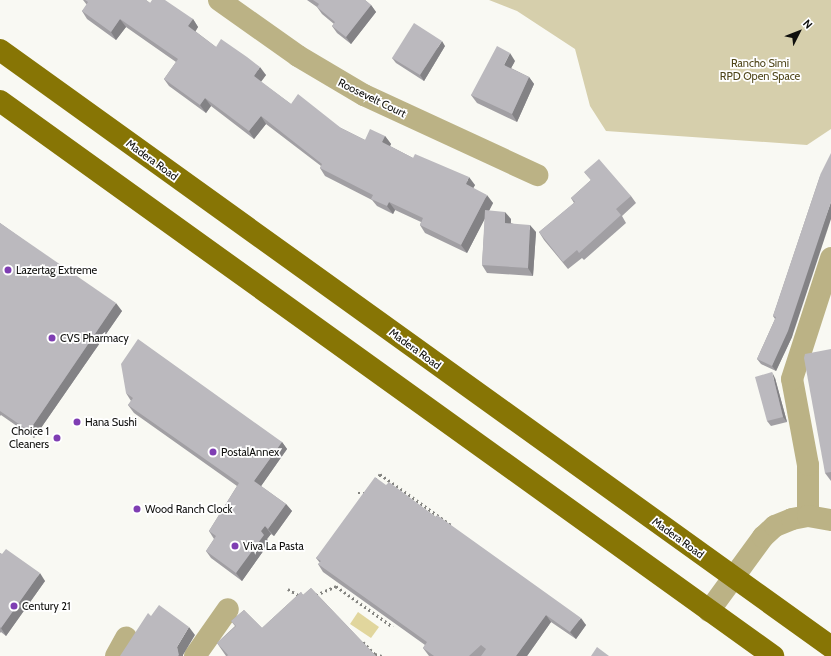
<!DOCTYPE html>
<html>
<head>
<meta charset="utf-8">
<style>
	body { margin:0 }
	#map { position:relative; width:831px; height:656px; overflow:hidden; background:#f9f9f3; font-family:Cabin,sans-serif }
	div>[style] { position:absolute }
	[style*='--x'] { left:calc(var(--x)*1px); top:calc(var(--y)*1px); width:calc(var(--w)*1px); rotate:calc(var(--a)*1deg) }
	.green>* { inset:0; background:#d6cfac }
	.water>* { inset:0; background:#e1d69d }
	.path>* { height:2.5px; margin-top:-1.25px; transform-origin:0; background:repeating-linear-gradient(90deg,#848480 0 2px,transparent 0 5px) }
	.minor>* { height:22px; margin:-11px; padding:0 11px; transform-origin:11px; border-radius:11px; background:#bbb285 }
	.major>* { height:22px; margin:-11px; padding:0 11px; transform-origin:11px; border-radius:11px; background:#877505 }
	.wall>* { inset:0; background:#a19fa3 }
	.shaded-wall>* { inset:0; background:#838285 }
	.building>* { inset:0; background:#bbb9be }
	.dots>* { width:11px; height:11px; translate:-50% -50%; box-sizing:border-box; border:2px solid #fff; border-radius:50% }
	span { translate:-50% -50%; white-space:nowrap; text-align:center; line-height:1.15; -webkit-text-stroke:3.5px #fff; paint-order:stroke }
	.park-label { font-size:11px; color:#4f461a }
	.street-label { font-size:11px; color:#0f0f0d }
	.poi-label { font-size:11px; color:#0f0f0d }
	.left { translate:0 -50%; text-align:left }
	.right { translate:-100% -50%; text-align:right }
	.north { position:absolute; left:779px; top:12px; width:40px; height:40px; -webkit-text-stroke:3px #fff; paint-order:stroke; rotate:48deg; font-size:11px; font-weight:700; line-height:16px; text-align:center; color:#0f0f0d }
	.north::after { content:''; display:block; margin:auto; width:14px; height:18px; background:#0f0f0d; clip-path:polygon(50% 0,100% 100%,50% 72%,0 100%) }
</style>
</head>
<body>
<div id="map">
	<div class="green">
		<div style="clip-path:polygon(489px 0,831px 0,831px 129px,807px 145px,606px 131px,590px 106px,575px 49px,517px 11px)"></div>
	</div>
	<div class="water">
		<div style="clip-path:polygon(358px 612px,379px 627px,371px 638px,350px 624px)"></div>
	</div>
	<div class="path">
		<div style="--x:376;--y:480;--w:7;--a:-56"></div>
		<div style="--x:380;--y:474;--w:87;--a:35.7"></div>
		<div style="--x:358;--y:493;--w:7;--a:0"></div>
		<div style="--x:288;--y:589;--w:14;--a:30"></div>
		<div style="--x:316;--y:595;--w:22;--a:-24"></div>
		<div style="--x:336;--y:586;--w:70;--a:35.7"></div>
		<div style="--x:363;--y:642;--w:17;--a:45"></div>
		<div style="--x:375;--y:654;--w:7;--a:16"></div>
	</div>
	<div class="minor">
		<div style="--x:219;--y:0;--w:97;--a:35.3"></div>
		<div style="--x:298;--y:56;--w:77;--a:30.6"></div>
		<div style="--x:364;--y:95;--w:191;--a:24.8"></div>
		<div style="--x:808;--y:516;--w:51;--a:-90"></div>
		<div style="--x:808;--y:465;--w:87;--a:-100.5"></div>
		<div style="--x:792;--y:379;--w:127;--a:-72.1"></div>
		<div style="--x:709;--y:611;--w:92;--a:-53.9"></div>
		<div style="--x:763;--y:537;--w:16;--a:-43"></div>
		<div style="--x:775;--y:526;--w:18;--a:-22"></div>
		<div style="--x:792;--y:519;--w:16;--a:-11"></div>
		<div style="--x:808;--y:516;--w:23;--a:10"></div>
		<div style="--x:116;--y:656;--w:21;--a:-61"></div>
		<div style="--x:195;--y:656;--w:57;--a:-54.9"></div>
	</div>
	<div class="major">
		<div style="--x:0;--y:50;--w:1023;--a:35.69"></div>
		<div style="--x:0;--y:101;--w:952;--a:35.68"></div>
	</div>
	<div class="wall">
		<div style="clip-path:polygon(83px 0,146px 0,150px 3px,193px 19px,198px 27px,195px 31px,216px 47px,266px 75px,261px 82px,291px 104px,341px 128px,365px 140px,385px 136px,391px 144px,390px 146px,413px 158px,475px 185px,473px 188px,493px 203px,489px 211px,511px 219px,511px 223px,536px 232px,533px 276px,487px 273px,482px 265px,485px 218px,467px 253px,425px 233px,420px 225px,421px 222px,395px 210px,393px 214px,377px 206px,372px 200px,325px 176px,320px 168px,321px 166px,266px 124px,254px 139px,211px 106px,206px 113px,169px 86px,164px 79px,176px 62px,126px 27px,116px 40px,87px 19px,82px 11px,87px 5px)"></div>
		<div style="clip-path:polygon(307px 0,365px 0,371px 5px,376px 12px,351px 44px,337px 33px,332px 26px,334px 24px,322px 14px,317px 7px)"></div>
		<div style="clip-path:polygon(445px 46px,424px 81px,396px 63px,392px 58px)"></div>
		<div style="clip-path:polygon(515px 61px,511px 68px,529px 77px,534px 84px,517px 122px,477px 103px,471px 95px)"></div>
		<div style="clip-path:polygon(584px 172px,631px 196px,636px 203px,622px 216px,626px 223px,584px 260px,582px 258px,568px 269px,544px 240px,539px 232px,574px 203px,571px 198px,591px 180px)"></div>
		<div style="clip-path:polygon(821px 173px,792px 337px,776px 371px,761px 364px,757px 359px,775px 319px,773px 316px)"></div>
		<div style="clip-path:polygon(0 223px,122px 311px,34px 438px,1px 415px,0 416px)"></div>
		<div style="clip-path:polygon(831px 349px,831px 481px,825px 473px)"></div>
		<div style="clip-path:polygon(775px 378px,787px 422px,771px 426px,767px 421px)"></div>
		<div style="clip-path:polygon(126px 393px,282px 442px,287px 449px,261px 486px,286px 504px,292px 511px,274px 536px,271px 534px,267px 539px,269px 543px,242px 581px,211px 558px,206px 551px,214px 539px,209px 531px,237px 486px,134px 413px,128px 405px,131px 401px)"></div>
		<div style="clip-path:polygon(386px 485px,436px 517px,586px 625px,576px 639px,551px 622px,527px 656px,429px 656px,423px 648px,425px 645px,323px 572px,318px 564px,320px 563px,316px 558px)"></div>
		<div style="clip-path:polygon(0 553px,45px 581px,6px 636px,1px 632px,0 633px)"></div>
		<div style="clip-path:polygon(311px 588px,376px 656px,226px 656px,217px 643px,235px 626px,231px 621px,244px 610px,262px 628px,301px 592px,303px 595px)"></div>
	</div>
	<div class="shaded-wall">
		<div style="clip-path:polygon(371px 5px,376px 12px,351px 44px,346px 37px)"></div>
		<div style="clip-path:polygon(120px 19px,126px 27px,116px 40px,111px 32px)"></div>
		<div style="clip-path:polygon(193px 19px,198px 27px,194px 34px,188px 26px)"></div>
		<div style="clip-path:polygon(442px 41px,445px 46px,424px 81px,420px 75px)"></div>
		<div style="clip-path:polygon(510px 53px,515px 61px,509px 72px,504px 65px)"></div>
		<div style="clip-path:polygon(260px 67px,266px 75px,259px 84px,254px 76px)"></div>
		<div style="clip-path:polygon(529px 77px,534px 84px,517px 122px,512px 114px)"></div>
		<div style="clip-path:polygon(205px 98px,211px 106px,206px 113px,200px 105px)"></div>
		<div style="clip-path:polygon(261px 116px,266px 124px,254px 139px,249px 131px)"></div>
		<div style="clip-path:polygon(385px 136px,391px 144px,388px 150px,382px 142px)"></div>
		<div style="clip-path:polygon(469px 177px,475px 185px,471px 192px,466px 184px)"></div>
		<div style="clip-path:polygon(487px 195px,493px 203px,467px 253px,461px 245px)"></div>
		<div style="clip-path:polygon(389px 202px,395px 210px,393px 214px,387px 206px)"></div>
		<div style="clip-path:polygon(831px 202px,831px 219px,792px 337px,776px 371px,772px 366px)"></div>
		<div style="clip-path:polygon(505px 212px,511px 219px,510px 231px,505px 223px)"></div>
		<div style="clip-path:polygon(530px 225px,536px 232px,533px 276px,528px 268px)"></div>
		<div style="clip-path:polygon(116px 303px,122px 311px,34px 438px,29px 431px)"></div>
		<div style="clip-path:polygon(772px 372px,775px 378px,787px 422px,783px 417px)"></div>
		<div style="clip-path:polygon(282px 442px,287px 449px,259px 489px,254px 481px)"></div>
		<div style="clip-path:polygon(286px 504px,292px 511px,274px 536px,268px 529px)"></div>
		<div style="clip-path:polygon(265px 526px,271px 534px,267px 539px,269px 543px,242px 581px,236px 573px,261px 531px)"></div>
		<div style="clip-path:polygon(40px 573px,45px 581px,6px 636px,1px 628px)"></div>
		<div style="clip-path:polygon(546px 615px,551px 622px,527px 656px,516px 656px)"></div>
		<div style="clip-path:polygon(581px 618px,586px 625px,576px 639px,570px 632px)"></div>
		<div style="clip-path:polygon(189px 627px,195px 635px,183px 655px,183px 656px,178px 656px,177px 647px)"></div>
	</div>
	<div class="building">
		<div style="clip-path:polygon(85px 0,146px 0,150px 3px,152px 0,165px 0,193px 19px,188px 26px,216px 47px,221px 39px,247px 57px,260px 67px,254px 76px,291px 104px,298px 94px,341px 128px,365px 140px,370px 129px,385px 136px,382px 142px,413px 158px,415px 154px,469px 177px,466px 184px,487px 195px,461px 245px,420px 225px,423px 218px,389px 202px,387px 206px,371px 199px,373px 195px,320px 168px,322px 164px,261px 116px,249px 131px,205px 98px,200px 105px,164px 79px,178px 59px,120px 19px,111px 32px,82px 11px,88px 2px)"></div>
		<div style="clip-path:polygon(313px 0,365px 0,371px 5px,346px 37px,332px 26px,335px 22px,317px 7px,319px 4px)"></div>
		<div style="clip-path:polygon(414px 23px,442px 41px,420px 75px,392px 58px)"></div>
		<div style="clip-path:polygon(497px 46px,510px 53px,504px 65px,529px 77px,512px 114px,471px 95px)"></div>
		<div style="clip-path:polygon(831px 153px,831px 202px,788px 331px,772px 366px,757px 359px,776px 317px,773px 316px,821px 173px)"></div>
		<div style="clip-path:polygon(599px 159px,631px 196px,616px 209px,621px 215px,579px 253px,577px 250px,563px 262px,539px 232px,575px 202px,571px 198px,591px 180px,584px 172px)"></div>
		<div style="clip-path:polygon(485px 210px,505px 212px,505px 223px,530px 225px,528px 268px,482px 265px)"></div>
		<div style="clip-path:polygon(0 223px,116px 303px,29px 431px,0 411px)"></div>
		<div style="clip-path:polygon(138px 339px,282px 442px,254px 481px,286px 504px,268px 529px,265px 526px,261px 531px,264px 535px,236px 573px,206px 551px,216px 536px,209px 531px,239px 483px,128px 405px,133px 398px,126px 393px,121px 364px)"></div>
		<div style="clip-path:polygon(831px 349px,831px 472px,825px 473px,804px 358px,805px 354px)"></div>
		<div style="clip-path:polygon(772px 372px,783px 417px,767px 421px,755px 377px)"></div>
		<div style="clip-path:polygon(375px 477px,386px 485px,389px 482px,436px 517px,437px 515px,581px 618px,570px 632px,546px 615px,516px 656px,481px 656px,486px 649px,481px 645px,469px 656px,434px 656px,423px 648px,427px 642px,318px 564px,321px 561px,316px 558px)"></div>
		<div style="clip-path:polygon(6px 549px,40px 573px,1px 628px,0 627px,0 553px,2px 554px)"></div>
		<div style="clip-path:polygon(311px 588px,376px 656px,227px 656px,228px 655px,217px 643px,236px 626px,231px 621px,244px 610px,262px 628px,301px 592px,303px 595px)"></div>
		<div style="clip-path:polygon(159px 605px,189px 627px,177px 647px,179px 655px,178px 656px,120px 656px,148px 613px,151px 616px)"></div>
		<div style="clip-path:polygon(597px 647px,609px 656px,591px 656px)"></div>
	</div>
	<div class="dots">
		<div style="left:8px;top:270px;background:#7f3eb3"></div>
		<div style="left:52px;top:338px;background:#7f3eb3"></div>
		<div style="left:77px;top:422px;background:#7f3eb3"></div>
		<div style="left:57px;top:438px;background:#7f3eb3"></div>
		<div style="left:213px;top:452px;background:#7f3eb3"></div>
		<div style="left:137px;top:509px;background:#7f3eb3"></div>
		<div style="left:235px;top:546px;background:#7f3eb3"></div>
		<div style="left:14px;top:606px;background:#7f3eb3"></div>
	</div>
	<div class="park-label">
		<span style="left:760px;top:70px">Rancho Simi<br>RPD Open Space</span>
	</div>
	<div class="street-label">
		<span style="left:372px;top:98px;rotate:26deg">Roosevelt Court</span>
		<span style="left:152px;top:160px;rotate:36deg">Madera Road</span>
		<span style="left:415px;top:349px;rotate:36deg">Madera Road</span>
		<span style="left:678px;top:538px;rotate:36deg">Madera Road</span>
	</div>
	<div class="poi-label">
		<span class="left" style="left:16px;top:270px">Lazertag Extreme</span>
		<span class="left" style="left:60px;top:338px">CVS Pharmacy</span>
		<span class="left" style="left:85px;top:422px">Hana Sushi</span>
		<span class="right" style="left:49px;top:438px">Choice 1<br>Cleaners</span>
		<span class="left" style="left:221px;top:452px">PostalAnnex</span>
		<span class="left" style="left:145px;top:509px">Wood Ranch Clock</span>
		<span class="left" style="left:243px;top:546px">Viva La Pasta</span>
		<span class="left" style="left:22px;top:606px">Century 21</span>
	</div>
	<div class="north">N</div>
</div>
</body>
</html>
